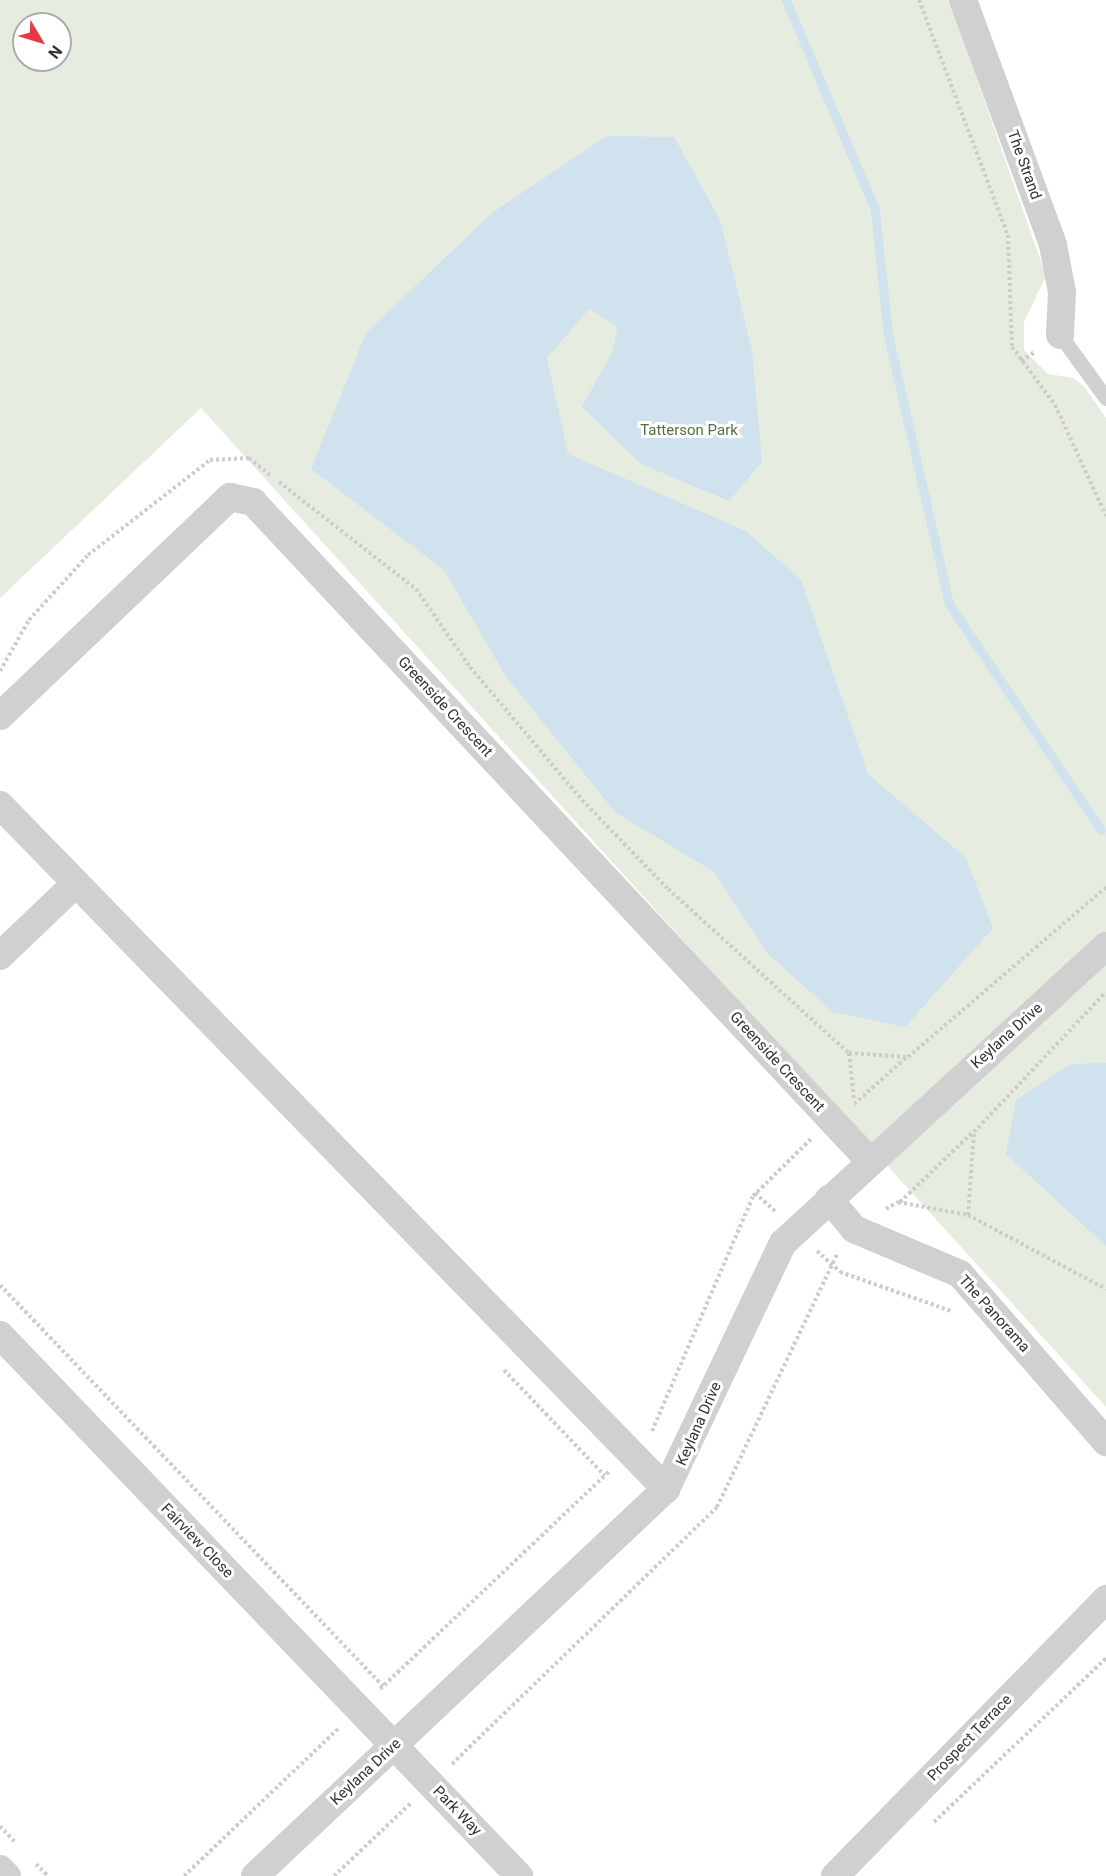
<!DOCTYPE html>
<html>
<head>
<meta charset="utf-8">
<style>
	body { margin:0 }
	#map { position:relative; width:1106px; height:1876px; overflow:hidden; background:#fff; font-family:Roboto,sans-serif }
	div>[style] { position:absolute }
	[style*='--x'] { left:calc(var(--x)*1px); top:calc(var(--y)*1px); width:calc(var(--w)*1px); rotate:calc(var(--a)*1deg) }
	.green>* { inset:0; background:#e6ecdf }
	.water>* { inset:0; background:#cfe2ee }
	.stream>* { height:9px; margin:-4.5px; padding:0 4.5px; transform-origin:4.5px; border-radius:4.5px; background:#cfe2ee }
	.path>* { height:4px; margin-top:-2px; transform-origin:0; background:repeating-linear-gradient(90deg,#cdcdcd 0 3px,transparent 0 6px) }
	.service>* { height:15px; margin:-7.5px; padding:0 7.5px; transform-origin:7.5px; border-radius:7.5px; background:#d0d0d0 }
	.minor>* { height:28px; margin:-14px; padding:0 14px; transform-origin:14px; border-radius:14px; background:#d0d0d0 }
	span { translate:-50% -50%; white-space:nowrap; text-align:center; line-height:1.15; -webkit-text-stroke:6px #fff; paint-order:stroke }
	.street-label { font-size:15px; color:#333 }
	.park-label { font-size:15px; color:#56703f }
	.north { position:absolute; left:12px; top:12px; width:60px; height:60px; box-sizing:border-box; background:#fff; border:2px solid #adadad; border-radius:50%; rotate:128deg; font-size:16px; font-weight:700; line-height:24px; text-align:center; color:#333 }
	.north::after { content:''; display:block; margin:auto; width:21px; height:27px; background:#e63946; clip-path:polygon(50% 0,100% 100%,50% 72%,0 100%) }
</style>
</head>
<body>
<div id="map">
	<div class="green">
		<div style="clip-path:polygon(evenodd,0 0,949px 0,1046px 276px,1024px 322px,1024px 350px,1048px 374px,1074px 378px,1085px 388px,1106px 418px,1106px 1407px,201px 408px,0 598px,0 0,24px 24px,60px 24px,60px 60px,24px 60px,24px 24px)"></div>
	</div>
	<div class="water">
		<div style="clip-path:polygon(607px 136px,674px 137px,720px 220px,752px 350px,762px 462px,729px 501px,641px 464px,582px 407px,613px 350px,618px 327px,589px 309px,547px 358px,568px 454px,746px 531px,801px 580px,868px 774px,966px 858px,993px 928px,905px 1027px,833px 1012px,767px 953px,714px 872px,615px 812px,505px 675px,444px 570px,311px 469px,366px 333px,492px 213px)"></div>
		<div style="clip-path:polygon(1106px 1063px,1106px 1246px,1006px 1154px,1016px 1100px,1071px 1064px)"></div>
	</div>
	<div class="stream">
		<div style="--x:786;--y:0;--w:228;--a:67"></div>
		<div style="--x:875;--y:210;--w:126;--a:84.1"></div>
		<div style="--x:888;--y:335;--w:276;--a:77.2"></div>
		<div style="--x:949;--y:604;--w:272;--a:56.1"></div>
	</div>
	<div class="path">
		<div style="--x:919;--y:0;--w:251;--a:69.3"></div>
		<div style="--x:1008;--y:235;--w:112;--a:88"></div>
		<div style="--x:1012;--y:347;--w:72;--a:53.4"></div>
		<div style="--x:1055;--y:405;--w:122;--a:65.3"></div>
		<div style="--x:1021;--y:361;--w:17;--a:-33"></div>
		<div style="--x:279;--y:482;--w:174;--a:38"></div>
		<div style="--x:416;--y:589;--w:95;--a:55.3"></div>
		<div style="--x:470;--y:667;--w:174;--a:49.9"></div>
		<div style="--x:582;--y:800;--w:124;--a:46"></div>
		<div style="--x:668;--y:889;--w:244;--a:42.2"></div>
		<div style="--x:849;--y:1053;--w:59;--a:3.9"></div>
		<div style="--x:908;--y:1057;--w:261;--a:-40.6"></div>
		<div style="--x:0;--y:671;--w:59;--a:-60.4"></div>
		<div style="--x:29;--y:620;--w:88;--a:-47.8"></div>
		<div style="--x:88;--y:555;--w:155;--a:-37.9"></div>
		<div style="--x:210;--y:460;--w:39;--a:-3"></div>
		<div style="--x:249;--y:458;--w:28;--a:39"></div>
		<div style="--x:849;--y:1053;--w:47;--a:83.9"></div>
		<div style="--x:854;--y:1104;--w:71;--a:-41.6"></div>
		<div style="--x:755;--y:1193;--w:27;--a:42"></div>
		<div style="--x:900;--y:1202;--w:103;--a:-43.8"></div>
		<div style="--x:886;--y:1209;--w:14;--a:-30"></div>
		<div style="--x:898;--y:1202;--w:71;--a:10.5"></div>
		<div style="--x:968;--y:1215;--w:157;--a:28.2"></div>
		<div style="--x:968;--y:1215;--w:83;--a:-85.9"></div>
		<div style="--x:974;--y:1132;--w:192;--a:-46.7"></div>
		<div style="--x:817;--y:1251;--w:31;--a:42"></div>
		<div style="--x:840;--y:1272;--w:118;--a:19.4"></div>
		<div style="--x:0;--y:1285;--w:555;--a:46.32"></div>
		<div style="--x:504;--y:1370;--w:146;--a:46.4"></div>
		<div style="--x:652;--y:1431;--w:256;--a:-66.7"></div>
		<div style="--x:753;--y:1196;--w:81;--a:-44.5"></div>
		<div style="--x:380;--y:1689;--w:317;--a:-43.5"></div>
		<div style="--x:452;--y:1764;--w:369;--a:-44.1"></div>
		<div style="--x:717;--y:1507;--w:280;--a:-64.6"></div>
		<div style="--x:934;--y:1822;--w:238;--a:-43.6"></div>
		<div style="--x:0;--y:1826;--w:21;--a:47"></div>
		<div style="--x:36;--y:1864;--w:17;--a:45"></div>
		<div style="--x:184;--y:1876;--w:213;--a:-43.7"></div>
		<div style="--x:334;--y:1876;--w:105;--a:-43.5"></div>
	</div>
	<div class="service">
		<div style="--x:1060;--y:335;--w:78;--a:53.9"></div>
	</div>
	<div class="minor">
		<div style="--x:963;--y:0;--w:261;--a:69.8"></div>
		<div style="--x:1053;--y:245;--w:48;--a:79.2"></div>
		<div style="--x:1062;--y:292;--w:43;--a:92.7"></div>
		<div style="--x:0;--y:716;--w:318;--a:-43.6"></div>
		<div style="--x:230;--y:497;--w:24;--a:12"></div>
		<div style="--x:253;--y:502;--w:903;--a:46.89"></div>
		<div style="--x:0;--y:805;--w:955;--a:45.76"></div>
		<div style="--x:0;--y:956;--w:105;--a:-43.8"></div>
		<div style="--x:829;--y:1199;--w:39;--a:50"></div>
		<div style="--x:854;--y:1229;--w:115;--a:23"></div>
		<div style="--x:960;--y:1274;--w:223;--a:49"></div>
		<div style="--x:0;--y:1335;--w:750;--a:46.19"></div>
		<div style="--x:0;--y:1869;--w:10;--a:45"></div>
		<div style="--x:255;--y:1876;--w:565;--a:-43.28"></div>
		<div style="--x:666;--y:1489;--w:272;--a:-64.6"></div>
		<div style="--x:783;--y:1243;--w:439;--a:-42.6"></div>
		<div style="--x:835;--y:1876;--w:388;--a:-45.6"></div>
	</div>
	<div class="street-label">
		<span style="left:1024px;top:165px;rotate:70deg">The Strand</span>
		<span style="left:445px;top:707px;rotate:47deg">Greenside Crescent</span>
		<span style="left:1007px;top:1036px;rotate:-42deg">Keylana Drive</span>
		<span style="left:777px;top:1062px;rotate:47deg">Greenside Crescent</span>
		<span style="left:994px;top:1314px;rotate:48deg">The Panorama</span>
		<span style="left:699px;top:1424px;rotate:-66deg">Keylana Drive</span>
		<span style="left:197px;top:1541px;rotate:46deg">Fairview Close</span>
		<span style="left:970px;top:1738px;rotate:-46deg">Prospect Terrace</span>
		<span style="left:366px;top:1772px;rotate:-43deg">Keylana Drive</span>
		<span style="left:457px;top:1811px;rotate:46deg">Park Way</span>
	</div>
	<div class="park-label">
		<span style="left:689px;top:431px">Tatterson Park</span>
	</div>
	<div class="north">N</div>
</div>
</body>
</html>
